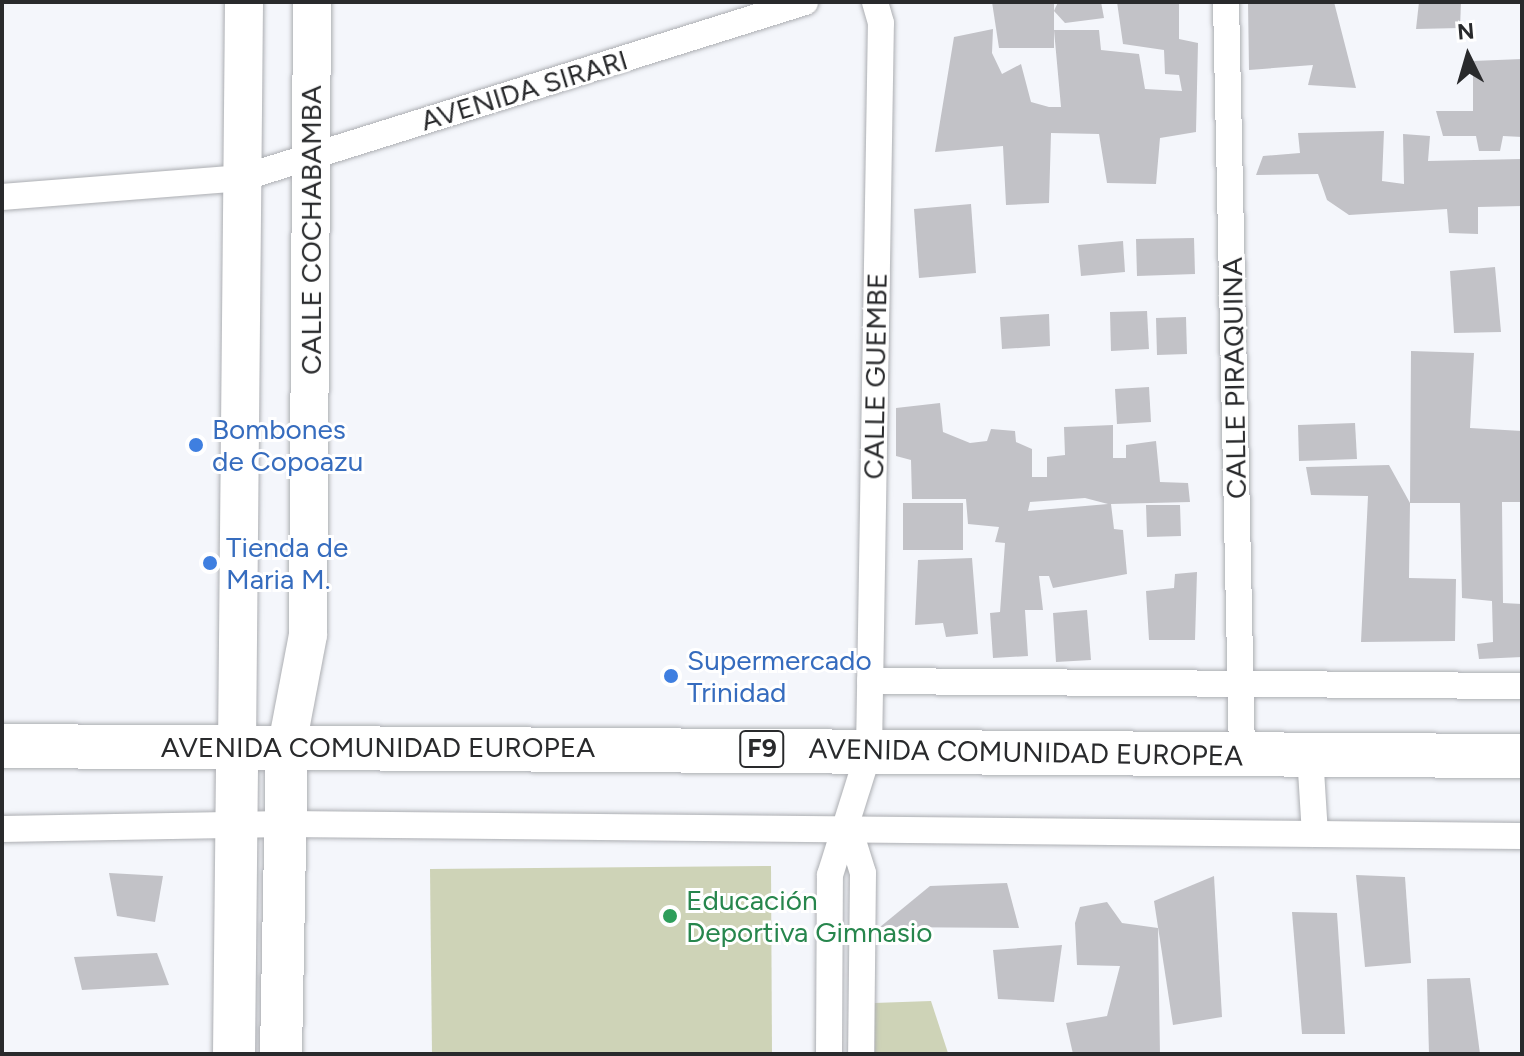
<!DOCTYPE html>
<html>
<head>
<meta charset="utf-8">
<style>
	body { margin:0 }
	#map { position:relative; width:1524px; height:1056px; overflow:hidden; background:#f4f6fb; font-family:Figtree,sans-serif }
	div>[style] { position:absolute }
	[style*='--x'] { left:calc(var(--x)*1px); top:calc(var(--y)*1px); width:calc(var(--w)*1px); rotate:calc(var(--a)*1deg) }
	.green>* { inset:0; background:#ced3b7 }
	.building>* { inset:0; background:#c2c2c7 }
	.roads { filter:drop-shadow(0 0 2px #acaeb2) drop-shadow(0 0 2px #acaeb2) }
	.street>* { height:26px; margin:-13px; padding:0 13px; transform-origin:13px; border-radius:13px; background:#fff }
	.secondary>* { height:38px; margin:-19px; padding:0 19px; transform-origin:19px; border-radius:19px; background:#fff }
	.primary>* { height:42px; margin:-21px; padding:0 21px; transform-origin:21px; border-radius:21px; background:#fff }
	.highway>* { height:44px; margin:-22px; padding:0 22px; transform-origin:22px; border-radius:22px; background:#fff }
	.dots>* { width:22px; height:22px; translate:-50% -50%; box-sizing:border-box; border:4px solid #fff; border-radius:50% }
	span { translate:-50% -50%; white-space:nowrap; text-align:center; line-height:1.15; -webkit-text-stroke:6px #fff; paint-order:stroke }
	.shield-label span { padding:2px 6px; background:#fff; border:2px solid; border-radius:6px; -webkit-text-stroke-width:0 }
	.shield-label { font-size:26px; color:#292a2c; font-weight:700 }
	.street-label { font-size:28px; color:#292a2c }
	.shop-label { font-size:28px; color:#366cbe }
	.left { translate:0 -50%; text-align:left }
	.leisure-label { font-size:28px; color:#27864d }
	.frame { position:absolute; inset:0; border:4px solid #292a2c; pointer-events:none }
	.north { position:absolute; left:1428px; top:16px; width:80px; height:80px; -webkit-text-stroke:6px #fff; paint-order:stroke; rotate:355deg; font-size:22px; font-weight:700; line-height:32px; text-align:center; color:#292a2c }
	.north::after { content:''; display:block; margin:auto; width:28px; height:36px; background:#292a2c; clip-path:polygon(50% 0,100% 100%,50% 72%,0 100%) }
</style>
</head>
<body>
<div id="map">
	<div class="green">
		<div style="clip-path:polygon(771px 866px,772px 1054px,432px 1054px,430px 869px)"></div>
		<div style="clip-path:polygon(931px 1001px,948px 1053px,875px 1054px,874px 1003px)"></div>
	</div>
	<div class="building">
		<div style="clip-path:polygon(992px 2px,1054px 2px,1054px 48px,999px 48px)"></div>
		<div style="clip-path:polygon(1058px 2px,1101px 2px,1104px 18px,1065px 23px,1054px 11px)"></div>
		<div style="clip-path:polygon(1117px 2px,1179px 2px,1179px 39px,1198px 43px,1196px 132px,1160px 138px,1156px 184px,1107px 183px,1099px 134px,1051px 133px,1049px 203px,1006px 205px,1003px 146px,935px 152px,954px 37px,993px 29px,992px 53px,1002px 74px,1021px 64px,1031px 102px,1049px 107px,1061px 107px,1054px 30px,1099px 30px,1101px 50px,1139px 54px,1145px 89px,1182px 91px,1179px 75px,1165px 74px,1164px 50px,1123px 44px)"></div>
		<div style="clip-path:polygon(1248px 2px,1334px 2px,1356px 88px,1308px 85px,1313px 65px,1249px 70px)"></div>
		<div style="clip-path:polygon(1419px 2px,1461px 2px,1460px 28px,1416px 29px)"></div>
		<div style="clip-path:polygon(1522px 59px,1522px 137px,1503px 136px,1500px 151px,1479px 151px,1476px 136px,1443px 136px,1436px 111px,1473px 111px,1473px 61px)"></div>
		<div style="clip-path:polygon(1384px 131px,1382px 181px,1404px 184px,1403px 134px,1430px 136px,1428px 161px,1522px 159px,1522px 206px,1478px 207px,1478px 234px,1449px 233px,1447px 209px,1349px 215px,1327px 200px,1318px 174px,1256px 175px,1263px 156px,1300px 153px,1298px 133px)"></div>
		<div style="clip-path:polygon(971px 204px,976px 273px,919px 278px,914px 209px)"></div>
		<div style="clip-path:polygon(1194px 238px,1195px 274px,1137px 276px,1136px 239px)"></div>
		<div style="clip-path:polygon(1123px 241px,1125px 272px,1081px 276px,1078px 245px)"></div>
		<div style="clip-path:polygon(1495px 267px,1501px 332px,1454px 333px,1450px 271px)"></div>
		<div style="clip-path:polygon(1147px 311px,1149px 349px,1111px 351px,1110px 312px)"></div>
		<div style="clip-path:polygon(1049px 314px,1050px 346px,1002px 349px,1000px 317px)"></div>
		<div style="clip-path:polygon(1186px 317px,1187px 354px,1157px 355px,1156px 318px)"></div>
		<div style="clip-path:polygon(1411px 351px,1474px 353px,1470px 428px,1522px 431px,1522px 502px,1502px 502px,1503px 603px,1522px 604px,1522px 657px,1479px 659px,1477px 644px,1493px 642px,1492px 601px,1462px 598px,1460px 503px,1410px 503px)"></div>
		<div style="clip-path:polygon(1149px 387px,1151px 422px,1117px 424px,1115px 389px)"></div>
		<div style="clip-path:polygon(evenodd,940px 403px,943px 432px,970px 443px,987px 441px,991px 429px,1015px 431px,1016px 442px,1032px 449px,1032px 477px,1047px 477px,1047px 457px,1065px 455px,1064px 427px,1113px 425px,1113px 458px,1126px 458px,1126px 445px,1156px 441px,1160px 482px,1188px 483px,1190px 502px,1111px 504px,1114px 529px,1123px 530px,1127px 574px,1053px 588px,1049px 576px,1039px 576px,1043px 610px,1025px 610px,1028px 656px,993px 658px,990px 613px,1000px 612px,1005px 543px,995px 542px,999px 527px,968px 524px,966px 499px,912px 499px,911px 460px,896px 456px,896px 408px,940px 403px,1085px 498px,1108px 504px,1028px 511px,1030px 502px,1085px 498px)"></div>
		<div style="clip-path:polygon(1355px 423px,1357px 459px,1299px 461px,1298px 425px)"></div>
		<div style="clip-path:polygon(1389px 465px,1410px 503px,1409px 578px,1456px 579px,1455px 641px,1361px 642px,1368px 496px,1311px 495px,1306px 467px)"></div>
		<div style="clip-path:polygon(903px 503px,963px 503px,963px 550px,903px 550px)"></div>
		<div style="clip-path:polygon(1146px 505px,1180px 505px,1181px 536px,1147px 537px)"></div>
		<div style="clip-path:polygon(972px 558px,978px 634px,946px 637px,943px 623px,915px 625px,918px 560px)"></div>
		<div style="clip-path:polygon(1197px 572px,1195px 640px,1149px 640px,1146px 591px,1174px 588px,1175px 574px)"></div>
		<div style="clip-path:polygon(1087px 610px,1091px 660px,1056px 662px,1053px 613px)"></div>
		<div style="clip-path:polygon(109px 873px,163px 876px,155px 922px,117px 916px)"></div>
		<div style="clip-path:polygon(1356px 875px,1405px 877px,1411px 963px,1365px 967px)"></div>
		<div style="clip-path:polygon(1214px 876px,1222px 1017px,1173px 1025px,1154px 901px)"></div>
		<div style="clip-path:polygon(1007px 883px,1019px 928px,880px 927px,930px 886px)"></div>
		<div style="clip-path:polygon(1107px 902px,1122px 923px,1158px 928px,1160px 1054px,1073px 1054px,1066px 1023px,1107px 1016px,1120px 966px,1077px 965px,1075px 923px,1080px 907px)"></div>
		<div style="clip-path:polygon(1292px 912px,1337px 913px,1345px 1034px,1302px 1034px)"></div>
		<div style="clip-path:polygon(1062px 945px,1054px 1002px,998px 999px,993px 950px)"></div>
		<div style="clip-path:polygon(157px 953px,169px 985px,82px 990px,74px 957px)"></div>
		<div style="clip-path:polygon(1470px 978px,1480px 1054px,1429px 1054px,1427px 979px)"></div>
	</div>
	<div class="roads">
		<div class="street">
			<div style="--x:1226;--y:2;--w:752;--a:88.78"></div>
			<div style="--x:2;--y:197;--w:241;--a:-4.5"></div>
			<div style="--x:242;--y:178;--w:590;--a:-17.36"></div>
			<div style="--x:870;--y:681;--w:652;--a:0.44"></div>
			<div style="--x:1310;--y:755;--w:79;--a:86.4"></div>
			<div style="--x:849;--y:828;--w:47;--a:72.7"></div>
			<div style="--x:863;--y:873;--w:181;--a:90.6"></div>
			<div style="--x:2;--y:829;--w:283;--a:-1"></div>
			<div style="--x:285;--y:824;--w:1237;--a:0.56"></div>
			<div style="--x:829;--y:1054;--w:179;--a:-89.7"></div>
			<div style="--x:830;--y:875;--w:130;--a:-72.5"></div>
			<div style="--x:869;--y:751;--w:728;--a:-89.06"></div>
			<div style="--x:881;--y:23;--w:22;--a:-106"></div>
		</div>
		<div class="secondary">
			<div style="--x:287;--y:745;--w:112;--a:-79.2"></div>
			<div style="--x:308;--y:635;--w:633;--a:-89.64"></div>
			<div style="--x:237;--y:746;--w:744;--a:-89.46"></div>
		</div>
		<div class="primary">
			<div style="--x:234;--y:1054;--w:308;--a:-89.4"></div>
			<div style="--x:281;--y:1054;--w:309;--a:-88.9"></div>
		</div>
		<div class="highway">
			<div style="--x:2;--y:746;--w:1520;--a:0.38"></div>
		</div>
	</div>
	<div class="dots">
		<div style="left:196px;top:445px;background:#3f7fe0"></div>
		<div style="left:210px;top:563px;background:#3f7fe0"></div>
		<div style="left:671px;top:676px;background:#3f7fe0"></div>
		<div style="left:670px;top:916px;background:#2e9e5b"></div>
	</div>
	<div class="shield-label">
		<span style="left:762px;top:749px">F9</span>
	</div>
	<div class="street-label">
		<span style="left:524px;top:90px;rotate:-17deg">AVENIDA SIRARI</span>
		<span style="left:311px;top:230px;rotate:-90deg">CALLE COCHABAMBA</span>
		<span style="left:875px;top:376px;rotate:-89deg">CALLE GUEMBE</span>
		<span style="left:1234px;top:378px;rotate:-91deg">CALLE PIRAQUINA</span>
		<span style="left:378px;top:747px">AVENIDA COMUNIDAD EUROPEA</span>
		<span style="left:1026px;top:752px;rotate:1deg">AVENIDA COMUNIDAD EUROPEA</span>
	</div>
	<div class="shop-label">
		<span class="left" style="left:212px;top:445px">Bombones<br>de Copoazu</span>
		<span class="left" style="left:226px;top:563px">Tienda de<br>Maria M.</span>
		<span class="left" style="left:687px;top:676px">Supermercado<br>Trinidad</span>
	</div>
	<div class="leisure-label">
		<span class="left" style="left:686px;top:916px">Educación<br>Deportiva Gimnasio</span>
	</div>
	<div class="frame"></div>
	<div class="north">N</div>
</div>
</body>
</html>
